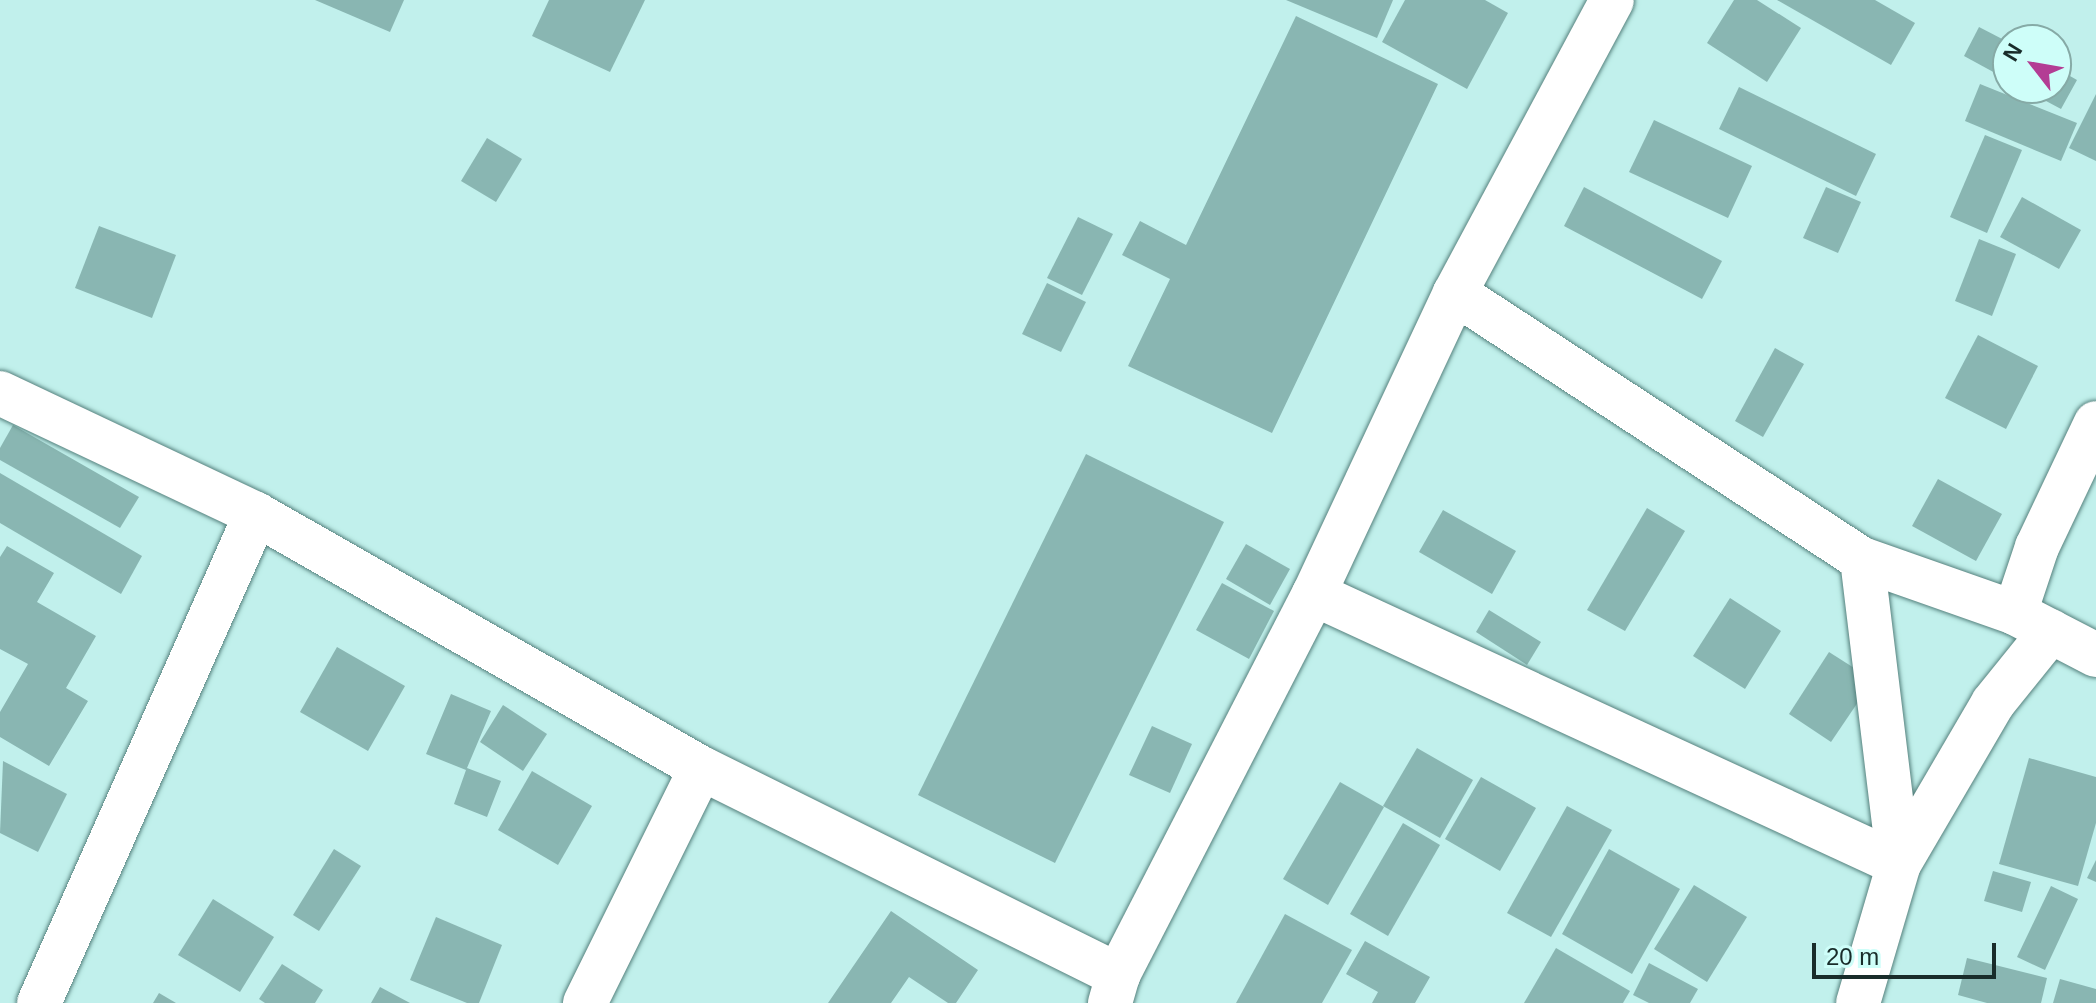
<!DOCTYPE html>
<html>
<head>
<meta charset="utf-8">
<style>
	body { margin:0 }
	#map { position:relative; width:2096px; height:1003px; overflow:hidden; background:#c1f0ec; font-family:Arial,sans-serif }
	div>[style] { position:absolute }
	[style*='--x'] { left:calc(var(--x)*1px); top:calc(var(--y)*1px); width:calc(var(--w)*1px); rotate:calc(var(--a)*1deg) }
	.building>* { inset:0; background:#89b6b2 }
	.roads { filter:drop-shadow(0 0 2px #55817d) drop-shadow(0 0 2px #55817d) }
	.street>* { height:44px; margin:-22px; padding:0 22px; transform-origin:22px; border-radius:22px; background:#fff }
	span { translate:-50% -50%; white-space:nowrap; text-align:center; line-height:1.15; -webkit-text-stroke:6px #cefef9; paint-order:stroke }
	.north { position:absolute; left:1992px; top:24px; width:80px; height:80px; box-sizing:border-box; background:#cefef9; border:2px solid #86aaa6; border-radius:50%; rotate:301deg; font-size:22px; font-weight:700; line-height:32px; text-align:center; color:#192c2a }
	.north::after { content:''; display:block; margin:auto; width:28px; height:36px; background:#b33d94; clip-path:polygon(50% 0,100% 100%,50% 72%,0 100%) }
	.scale { position:absolute; left:1812px; top:943px; width:184px; height:36px; box-sizing:border-box; border:4px solid #192c2a; border-top:0; padding-left:10px; font-size:24px; line-height:28px; white-space:nowrap; color:#192c2a; -webkit-text-stroke:6px #cefef9; paint-order:stroke }
</style>
</head>
<body>
<div id="map">
	<div class="building">
		<div style="clip-path:polygon(315px 0,404px 0,390px 32px)"></div>
		<div style="clip-path:polygon(549px 0,645px 0,610px 72px,532px 36px)"></div>
		<div style="clip-path:polygon(1286px 0,1393px 0,1377px 38px)"></div>
		<div style="clip-path:polygon(1405px 0,1485px 0,1508px 13px,1467px 89px,1382px 42px)"></div>
		<div style="clip-path:polygon(1734px 0,1757px 0,1801px 28px,1767px 82px,1707px 43px)"></div>
		<div style="clip-path:polygon(1777px 0,1875px 0,1915px 23px,1891px 65px)"></div>
		<div style="clip-path:polygon(1296px 16px,1438px 84px,1272px 433px,1128px 366px,1170px 279px,1122px 255px,1140px 221px,1186px 245px)"></div>
		<div style="clip-path:polygon(1979px 27px,2008px 42px,2008px 80px,1964px 56px)"></div>
		<div style="clip-path:polygon(2056px 68px,2077px 80px,2061px 109px,2022px 88px,2056px 88px)"></div>
		<div style="clip-path:polygon(1980px 84px,2077px 123px,2061px 161px,1965px 121px)"></div>
		<div style="clip-path:polygon(1739px 87px,1876px 154px,1856px 196px,1719px 129px)"></div>
		<div style="clip-path:polygon(2096px 94px,2096px 161px,2069px 148px)"></div>
		<div style="clip-path:polygon(1654px 120px,1752px 166px,1728px 218px,1629px 172px)"></div>
		<div style="clip-path:polygon(1985px 135px,2022px 150px,1987px 233px,1950px 217px)"></div>
		<div style="clip-path:polygon(487px 138px,522px 159px,496px 202px,461px 181px)"></div>
		<div style="clip-path:polygon(1584px 187px,1722px 261px,1702px 299px,1564px 226px)"></div>
		<div style="clip-path:polygon(1826px 187px,1861px 202px,1838px 253px,1803px 238px)"></div>
		<div style="clip-path:polygon(2022px 197px,2081px 230px,2059px 269px,2000px 237px)"></div>
		<div style="clip-path:polygon(1078px 217px,1113px 234px,1082px 295px,1047px 278px)"></div>
		<div style="clip-path:polygon(99px 226px,176px 255px,152px 318px,75px 288px)"></div>
		<div style="clip-path:polygon(1979px 239px,2016px 254px,1992px 316px,1955px 301px)"></div>
		<div style="clip-path:polygon(1047px 283px,1086px 302px,1061px 352px,1022px 334px)"></div>
		<div style="clip-path:polygon(1978px 335px,2038px 366px,2006px 429px,1945px 398px)"></div>
		<div style="clip-path:polygon(1775px 348px,1804px 364px,1763px 437px,1735px 421px)"></div>
		<div style="clip-path:polygon(13px 425px,139px 497px,120px 528px,0 460px,0 448px)"></div>
		<div style="clip-path:polygon(1086px 454px,1224px 522px,1055px 863px,918px 795px)"></div>
		<div style="clip-path:polygon(0 473px,142px 556px,121px 594px,0 523px)"></div>
		<div style="clip-path:polygon(1938px 479px,2002px 514px,1976px 561px,1912px 526px)"></div>
		<div style="clip-path:polygon(1647px 508px,1685px 531px,1625px 631px,1587px 610px)"></div>
		<div style="clip-path:polygon(1443px 510px,1516px 551px,1492px 594px,1419px 552px)"></div>
		<div style="clip-path:polygon(1246px 544px,1290px 569px,1270px 605px,1226px 579px)"></div>
		<div style="clip-path:polygon(7px 546px,54px 573px,37px 602px,96px 636px,66px 688px,88px 701px,49px 766px,0 737px,0 712px,28px 664px,0 649px,0 557px)"></div>
		<div style="clip-path:polygon(1222px 583px,1274px 611px,1249px 659px,1196px 630px)"></div>
		<div style="clip-path:polygon(1730px 598px,1781px 631px,1745px 689px,1693px 656px)"></div>
		<div style="clip-path:polygon(1489px 610px,1541px 642px,1527px 665px,1476px 632px)"></div>
		<div style="clip-path:polygon(337px 647px,405px 686px,368px 751px,300px 712px)"></div>
		<div style="clip-path:polygon(1829px 652px,1873px 680px,1831px 742px,1789px 714px)"></div>
		<div style="clip-path:polygon(451px 694px,491px 711px,467px 768px,501px 781px,487px 817px,454px 804px,466px 770px,426px 754px)"></div>
		<div style="clip-path:polygon(503px 705px,547px 734px,523px 771px,480px 742px)"></div>
		<div style="clip-path:polygon(1152px 726px,1192px 744px,1170px 793px,1129px 775px)"></div>
		<div style="clip-path:polygon(1417px 748px,1473px 780px,1440px 838px,1383px 806px)"></div>
		<div style="clip-path:polygon(2029px 758px,2096px 777px,2096px 823px,2078px 886px,1999px 864px)"></div>
		<div style="clip-path:polygon(3px 761px,67px 794px,38px 852px,0 833px)"></div>
		<div style="clip-path:polygon(532px 771px,592px 806px,558px 865px,498px 830px)"></div>
		<div style="clip-path:polygon(1481px 777px,1536px 808px,1500px 871px,1445px 839px)"></div>
		<div style="clip-path:polygon(1340px 782px,1384px 807px,1328px 905px,1283px 879px)"></div>
		<div style="clip-path:polygon(1567px 806px,1612px 830px,1551px 937px,1507px 913px)"></div>
		<div style="clip-path:polygon(1403px 823px,1440px 845px,1388px 936px,1350px 914px)"></div>
		<div style="clip-path:polygon(334px 849px,361px 866px,319px 931px,293px 915px)"></div>
		<div style="clip-path:polygon(1609px 849px,1680px 889px,1632px 974px,1562px 934px)"></div>
		<div style="clip-path:polygon(2096px 860px,2096px 882px,2087px 878px)"></div>
		<div style="clip-path:polygon(1993px 871px,2031px 882px,2022px 912px,1984px 901px)"></div>
		<div style="clip-path:polygon(1694px 885px,1747px 917px,1707px 982px,1654px 949px)"></div>
		<div style="clip-path:polygon(2051px 886px,2078px 899px,2045px 970px,2017px 957px)"></div>
		<div style="clip-path:polygon(213px 899px,274px 937px,240px 992px,178px 955px)"></div>
		<div style="clip-path:polygon(891px 911px,978px 970px,956px 1003px,948px 1003px,909px 977px,891px 1003px,828px 1003px)"></div>
		<div style="clip-path:polygon(1285px 914px,1352px 950px,1322px 1003px,1236px 1003px)"></div>
		<div style="clip-path:polygon(436px 917px,502px 945px,479px 1003px,467px 1003px,410px 980px)"></div>
		<div style="clip-path:polygon(1365px 941px,1430px 977px,1415px 1003px,1372px 1003px,1378px 992px,1346px 974px)"></div>
		<div style="clip-path:polygon(1556px 948px,1630px 991px,1623px 1003px,1524px 1003px)"></div>
		<div style="clip-path:polygon(1967px 958px,2047px 978px,2041px 1003px,1987px 1003px,1958px 995px)"></div>
		<div style="clip-path:polygon(1649px 963px,1698px 989px,1690px 1003px,1649px 1003px,1633px 995px)"></div>
		<div style="clip-path:polygon(282px 964px,323px 990px,315px 1003px,265px 1003px,259px 999px)"></div>
		<div style="clip-path:polygon(2060px 979px,2096px 989px,2096px 1003px,2053px 1003px)"></div>
		<div style="clip-path:polygon(380px 987px,410px 1003px,371px 1003px)"></div>
		<div style="clip-path:polygon(159px 993px,176px 1003px,153px 1003px)"></div>
	</div>
	<div class="roads">
		<div class="street">
			<div style="--x:1455;--y:293;--w:486;--a:33.2"></div>
			<div style="--x:1862;--y:559;--w:162;--a:19.4"></div>
			<div style="--x:2015;--y:613;--w:91;--a:27.4"></div>
			<div style="--x:0;--y:393;--w:283;--a:25.3"></div>
			<div style="--x:256;--y:514;--w:512;--a:29.72"></div>
			<div style="--x:701;--y:768;--w:466;--a:26.4"></div>
			<div style="--x:1862;--y:559;--w:307;--a:83.1"></div>
			<div style="--x:1314;--y:594;--w:644;--a:24.78"></div>
			<div style="--x:2015;--y:613;--w:70;--a:-71.6"></div>
			<div style="--x:2037;--y:547;--w:137;--a:-64.6"></div>
			<div style="--x:39;--y:1003;--w:535;--a:-66.07"></div>
			<div style="--x:585;--y:1003;--w:262;--a:-63.7"></div>
			<div style="--x:1110;--y:1003;--w:29;--a:-74"></div>
			<div style="--x:1118;--y:975;--w:428;--a:-62.8"></div>
			<div style="--x:1314;--y:594;--w:332;--a:-64.9"></div>
			<div style="--x:1455;--y:293;--w:332;--a:-61.8"></div>
			<div style="--x:1858;--y:1003;--w:145;--a:-73.6"></div>
			<div style="--x:1899;--y:864;--w:186;--a:-59.7"></div>
			<div style="--x:1993;--y:703;--w:92;--a:-51.1"></div>
		</div>
	</div>
	<div class="north">N</div>
	<div class="scale">20 m</div>
</div>
</body>
</html>
